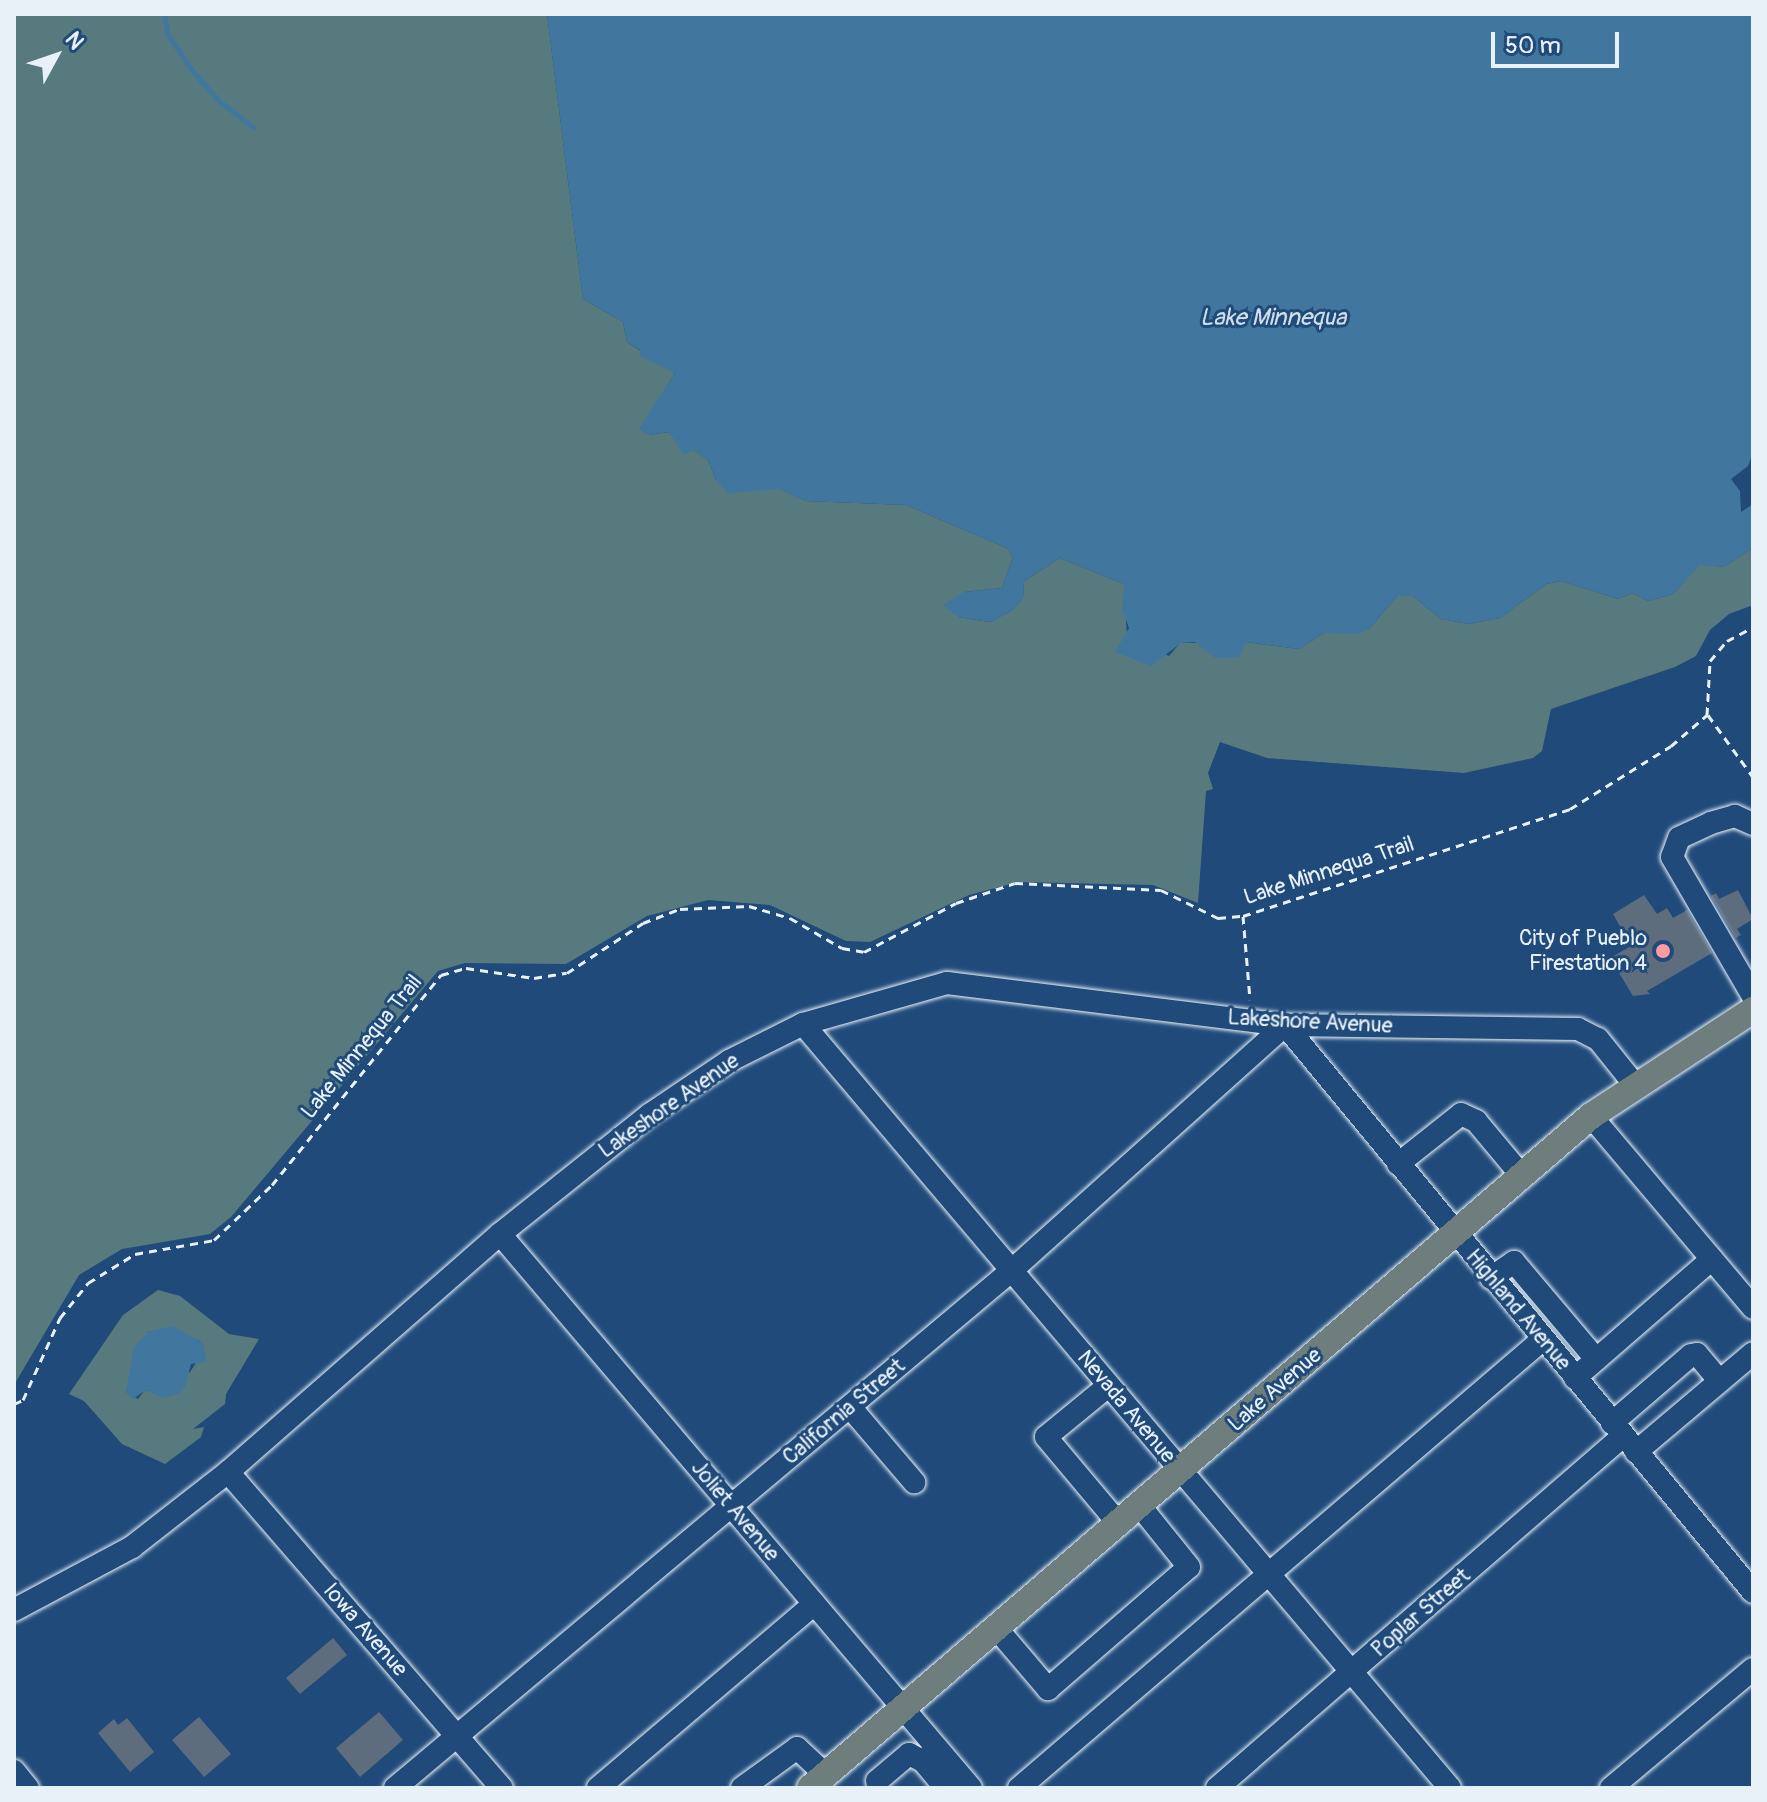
<!DOCTYPE html>
<html>
<head>
<meta charset="utf-8">
<style>
	body { margin:0 }
	#map { position:relative; width:1767px; height:1802px; overflow:hidden; background:#1f4a7a; font-family:Pangolin,sans-serif }
	div>[style] { position:absolute }
	[style*='--x'] { left:calc(var(--x)*1px); top:calc(var(--y)*1px); width:calc(var(--w)*1px); rotate:calc(var(--a)*1deg) }
	.green>* { inset:0; background:#577a7f }
	.water>* { inset:0; background:#41779e }
	.stream>* { height:5px; margin:-2.5px; padding:0 2.5px; transform-origin:2.5px; border-radius:2.5px; background:#41779e }
	.building>* { inset:0; background:#5d6d7d }
	.path>* { height:3px; margin-top:-1.5px; transform-origin:0; background:repeating-linear-gradient(90deg,#e8f1f8 0 8px,transparent 0 14px) }
	.roads { filter:drop-shadow(0 0 2px #e8f1f8) drop-shadow(0 0 2px #e8f1f8) }
	.minor>* { height:22px; margin:-11px; padding:0 11px; transform-origin:11px; border-radius:11px; background:#1f4a7a }
	.major>* { height:26px; margin:-13px; padding:0 13px; transform-origin:13px; border-radius:13px; background:#6d7e7c }
	.dots>* { width:22px; height:22px; translate:-50% -50%; box-sizing:border-box; border:4px solid #1f4a7a; border-radius:50% }
	span { translate:-50% -50%; white-space:nowrap; text-align:center; line-height:1.15; -webkit-text-stroke:6px #1f4a7a; paint-order:stroke }
	.street-label { font-size:22px; color:#e8f1f8 }
	.poi-label { font-size:22px; color:#e8f1f8 }
	.right { translate:-100% -50%; text-align:right }
	.water-label { font-size:24px; color:#cfdfea; font-style:italic }
	.frame { position:absolute; inset:0; border:16px solid #e8f1f8; pointer-events:none }
	.north { position:absolute; left:16px; top:16px; width:80px; height:80px; -webkit-text-stroke:6px #1f4a7a; paint-order:stroke; rotate:50deg; font-size:22px; font-weight:700; line-height:32px; text-align:center; color:#e8f1f8 }
	.north::after { content:''; display:block; margin:auto; width:28px; height:36px; background:#e8f1f8; clip-path:polygon(50% 0,100% 100%,50% 72%,0 100%) }
	.scale { position:absolute; left:1491px; top:32px; width:128px; height:36px; box-sizing:border-box; border:4px solid #e8f1f8; border-top:0; padding-left:10px; font-size:24px; line-height:28px; white-space:nowrap; color:#e8f1f8; -webkit-text-stroke:6px #1f4a7a; paint-order:stroke }
</style>
</head>
<body>
<div id="map">
	<div class="green">
		<div style="clip-path:polygon(14px 14px,547px 14px,583px 299px,623px 322px,627px 342px,675px 373px,640px 429px,649px 435px,669px 432px,708px 460px,716px 480px,780px 489px,806px 501px,906px 505px,1007px 548px,1013px 557px,1002px 588px,964px 592px,958px 617px,990px 622px,1014px 609px,1023px 598px,1024px 581px,1060px 558px,1124px 584px,1127px 636px,1169px 656px,1180px 643px,1246px 642px,1299px 649px,1324px 633px,1369px 629px,1397px 596px,1413px 596px,1441px 619px,1469px 624px,1500px 618px,1546px 584px,1562px 581px,1618px 599px,1633px 593px,1648px 601px,1673px 594px,1700px 564px,1723px 567px,1753px 548px,1753px 605px,1729px 614px,1710px 630px,1696px 656px,1675px 667px,1551px 709px,1542px 751px,1533px 758px,1464px 773px,1267px 758px,1220px 742px,1208px 773px,1213px 789px,1206px 791px,1198px 903px,1153px 885px,1018px 882px,969px 895px,870px 942px,846px 941px,770px 905px,708px 900px,647px 916px,566px 964px,465px 963px,438px 971px,231px 1217px,210px 1234px,122px 1249px,79px 1275px,14px 1385px)"></div>
		<div style="clip-path:polygon(evenodd,158px 1290px,180px 1296px,229px 1334px,259px 1339px,226px 1394px,225px 1404px,193px 1429px,204px 1427px,201px 1437px,165px 1464px,122px 1444px,84px 1401px,69px 1394px,123px 1315px,158px 1290px,166px 1329px,200px 1341px,206px 1361px,198px 1360px,190px 1372px,158px 1394px,145px 1390px,138px 1399px,126px 1392px,148px 1332px,166px 1329px)"></div>
	</div>
	<div class="water">
		<div style="clip-path:polygon(547px 14px,1753px 14px,1753px 452px,1748px 466px,1731px 479px,1740px 491px,1741px 512px,1753px 504px,1753px 548px,1723px 567px,1700px 565px,1673px 594px,1648px 601px,1633px 593px,1618px 599px,1562px 581px,1546px 584px,1500px 618px,1469px 624px,1441px 619px,1413px 596px,1397px 596px,1369px 629px,1358px 634px,1324px 633px,1299px 649px,1246px 642px,1239px 657px,1228px 658px,1215px 658px,1195px 642px,1181px 643px,1151px 666px,1115px 652px,1129px 628px,1122px 609px,1124px 584px,1060px 558px,1024px 581px,1023px 599px,1014px 609px,990px 622px,958px 617px,943px 605px,964px 592px,1002px 588px,1013px 557px,1007px 548px,906px 505px,806px 501px,779px 489px,728px 493px,716px 480px,708px 460px,694px 450px,684px 455px,669px 432px,649px 435px,639px 429px,675px 373px,640px 356px,640px 350px,627px 342px,623px 322px,583px 299px)"></div>
		<div style="clip-path:polygon(172px 1326px,203px 1343px,207px 1362px,191px 1364px,185px 1387px,178px 1394px,162px 1398px,146px 1390px,133px 1399px,126px 1392px,134px 1347px,148px 1332px)"></div>
	</div>
	<div class="stream">
		<div style="--x:164;--y:14;--w:21;--a:79"></div>
		<div style="--x:168;--y:35;--w:41;--a:55.9"></div>
		<div style="--x:191;--y:69;--w:43;--a:48.8"></div>
		<div style="--x:219;--y:101;--w:43;--a:37.4"></div>
	</div>
	<div class="building">
		<div style="clip-path:polygon(1738px 890px,1753px 919px,1737px 929px,1741px 935px,1736px 938px,1711px 896px,1716px 893px,1719px 899px)"></div>
		<div style="clip-path:polygon(1644px 895px,1657px 914px,1667px 908px,1673px 918px,1687px 910px,1712px 953px,1647px 991px,1650px 994px,1633px 996px,1610px 958px,1631px 946px,1613px 914px)"></div>
		<div style="clip-path:polygon(333px 1638px,347px 1655px,300px 1694px,286px 1678px)"></div>
		<div style="clip-path:polygon(379px 1712px,403px 1740px,360px 1777px,336px 1748px)"></div>
		<div style="clip-path:polygon(199px 1717px,231px 1754px,204px 1777px,172px 1740px)"></div>
		<div style="clip-path:polygon(127px 1718px,154px 1752px,130px 1772px,98px 1733px,114px 1719px,118px 1725px)"></div>
	</div>
	<div class="path">
		<div style="--x:1708;--y:715;--w:77;--a:54"></div>
		<div style="--x:1243;--y:916;--w:84;--a:85.2"></div>
		<div style="--x:14;--y:1404;--w:10;--a:-24"></div>
		<div style="--x:23;--y:1400;--w:90;--a:-65.7"></div>
		<div style="--x:60;--y:1318;--w:45;--a:-51.3"></div>
		<div style="--x:88;--y:1283;--w:55;--a:-31.7"></div>
		<div style="--x:135;--y:1254;--w:80;--a:-10"></div>
		<div style="--x:214;--y:1240;--w:80;--a:-43.5"></div>
		<div style="--x:272;--y:1185;--w:270;--a:-51.2"></div>
		<div style="--x:441;--y:975;--w:26;--a:-16"></div>
		<div style="--x:466;--y:968;--w:69;--a:8.4"></div>
		<div style="--x:534;--y:978;--w:33;--a:-9"></div>
		<div style="--x:567;--y:973;--w:91;--a:-33.3"></div>
		<div style="--x:643;--y:923;--w:40;--a:-21"></div>
		<div style="--x:680;--y:909;--w:69;--a:-2.5"></div>
		<div style="--x:749;--y:906;--w:43;--a:16.3"></div>
		<div style="--x:790;--y:918;--w:60;--a:30"></div>
		<div style="--x:842;--y:948;--w:22;--a:10"></div>
		<div style="--x:864;--y:952;--w:104;--a:-28"></div>
		<div style="--x:956;--y:903;--w:62;--a:-18.7"></div>
		<div style="--x:1015;--y:883;--w:146;--a:2.7"></div>
		<div style="--x:1161;--y:890;--w:64;--a:26.2"></div>
		<div style="--x:1218;--y:918;--w:25;--a:-5"></div>
		<div style="--x:1243;--y:916;--w:344;--a:-18.1"></div>
		<div style="--x:1570;--y:809;--w:119;--a:-32"></div>
		<div style="--x:1671;--y:746;--w:48;--a:-40.7"></div>
		<div style="--x:1707;--y:715;--w:54;--a:-86.8"></div>
		<div style="--x:1710;--y:661;--w:26;--a:-50"></div>
		<div style="--x:1727;--y:641;--w:30;--a:-28"></div>
	</div>
	<div class="roads">
		<div class="minor">
			<div style="--x:1753;--y:824;--w:20;--a:-156"></div>
			<div style="--x:1735;--y:816;--w:25;--a:164"></div>
			<div style="--x:1711;--y:823;--w:35;--a:155"></div>
			<div style="--x:1679;--y:838;--w:20;--a:110"></div>
			<div style="--x:1672;--y:857;--w:161;--a:59.8"></div>
			<div style="--x:803;--y:1024;--w:1001;--a:49.74"></div>
			<div style="--x:1591;--y:1116;--w:251;--a:49.8"></div>
			<div style="--x:1398;--y:1164;--w:80;--a:-38.4"></div>
			<div style="--x:1461;--y:1114;--w:17;--a:25"></div>
			<div style="--x:1476;--y:1121;--w:72;--a:50.1"></div>
			<div style="--x:500;--y:1234;--w:727;--a:49.63"></div>
			<div style="--x:1491;--y:1278;--w:28;--a:-35"></div>
			<div style="--x:1514;--y:1262;--w:127;--a:49.8"></div>
			<div style="--x:1575;--y:1378;--w:181;--a:-41"></div>
			<div style="--x:1108;--y:1386;--w:80;--a:140.6"></div>
			<div style="--x:1046;--y:1437;--w:114;--a:50"></div>
			<div style="--x:850;--y:1407;--w:99;--a:49.5"></div>
			<div style="--x:1612;--y:1423;--w:104;--a:-40.7"></div>
			<div style="--x:1691;--y:1355;--w:6;--a:-9"></div>
			<div style="--x:1697;--y:1354;--w:35;--a:50"></div>
			<div style="--x:1636;--y:1452;--w:153;--a:-40.2"></div>
			<div style="--x:228;--y:1472;--w:418;--a:49.1"></div>
			<div style="--x:14;--y:1610;--w:134;--a:-28.1"></div>
			<div style="--x:132;--y:1547;--w:122;--a:-38"></div>
			<div style="--x:228;--y:1472;--w:361;--a:-41.2"></div>
			<div style="--x:500;--y:1234;--w:191;--a:-38.6"></div>
			<div style="--x:649;--y:1115;--w:97;--a:-34"></div>
			<div style="--x:729;--y:1061;--w:83;--a:-26.6"></div>
			<div style="--x:803;--y:1024;--w:150;--a:-15.9"></div>
			<div style="--x:947;--y:983;--w:341;--a:7.1"></div>
			<div style="--x:1285;--y:1025;--w:293;--a:0.8"></div>
			<div style="--x:1578;--y:1029;--w:22;--a:27"></div>
			<div style="--x:1598;--y:1039;--w:59;--a:51.2"></div>
			<div style="--x:997;--y:1629;--w:79;--a:49.6"></div>
			<div style="--x:1048;--y:1689;--w:186;--a:-40.9"></div>
			<div style="--x:1189;--y:1567;--w:78;--a:-128.8"></div>
			<div style="--x:923;--y:1761;--w:35;--a:50"></div>
			<div style="--x:14;--y:1771;--w:22;--a:51"></div>
			<div style="--x:877;--y:1781;--w:42;--a:-40.2"></div>
			<div style="--x:909;--y:1754;--w:16;--a:27"></div>
			<div style="--x:923;--y:1761;--w:18;--a:-41"></div>
			<div style="--x:395;--y:1788;--w:804;--a:-40.01"></div>
			<div style="--x:1011;--y:1271;--w:368;--a:-41.9"></div>
			<div style="--x:1285;--y:1025;--w:735;--a:50.46"></div>
			<div style="--x:598;--y:1788;--w:284;--a:-40.4"></div>
			<div style="--x:742;--y:1788;--w:68;--a:-36"></div>
			<div style="--x:797;--y:1748;--w:40;--a:43"></div>
			<div style="--x:1019;--y:1788;--w:690;--a:-40.59"></div>
			<div style="--x:1217;--y:1788;--w:537;--a:-40.93"></div>
			<div style="--x:1611;--y:1788;--w:185;--a:-40"></div>
		</div>
		<div class="major">
			<div style="--x:810;--y:1788;--w:1030;--a:-40.71"></div>
			<div style="--x:1591;--y:1116;--w:194;--a:-33.2"></div>
		</div>
	</div>
	<div class="dots">
		<div style="left:1663px;top:951px;background:#ff9aa2"></div>
	</div>
	<div class="street-label">
		<span style="left:1329px;top:871px;rotate:-18deg">Lake Minnequa Trail</span>
		<span style="left:1310px;top:1022px;rotate:3deg">Lakeshore Avenue</span>
		<span style="left:362px;top:1047px;rotate:-51deg">Lake Minnequa Trail</span>
		<span style="left:669px;top:1106px;rotate:-35deg">Lakeshore Avenue</span>
		<span style="left:1518px;top:1310px;rotate:50deg">Highland Avenue</span>
		<span style="left:1275px;top:1390px;rotate:-41deg">Lake Avenue</span>
		<span style="left:1126px;top:1407px;rotate:50deg">Nevada Avenue</span>
		<span style="left:844px;top:1412px;rotate:-40deg">California Street</span>
		<span style="left:735px;top:1511px;rotate:50deg">Joliet Avenue</span>
		<span style="left:1421px;top:1613px;rotate:-41deg">Poplar Street</span>
		<span style="left:365px;top:1630px;rotate:49deg">Iowa Avenue</span>
	</div>
	<div class="poi-label">
		<span class="right" style="left:1647px;top:951px">City of Pueblo<br>Firestation 4</span>
	</div>
	<div class="water-label">
		<span style="left:1273px;top:318px">Lake Minnequa</span>
	</div>
	<div class="frame"></div>
	<div class="north">N</div>
	<div class="scale">50 m</div>
</div>
</body>
</html>
